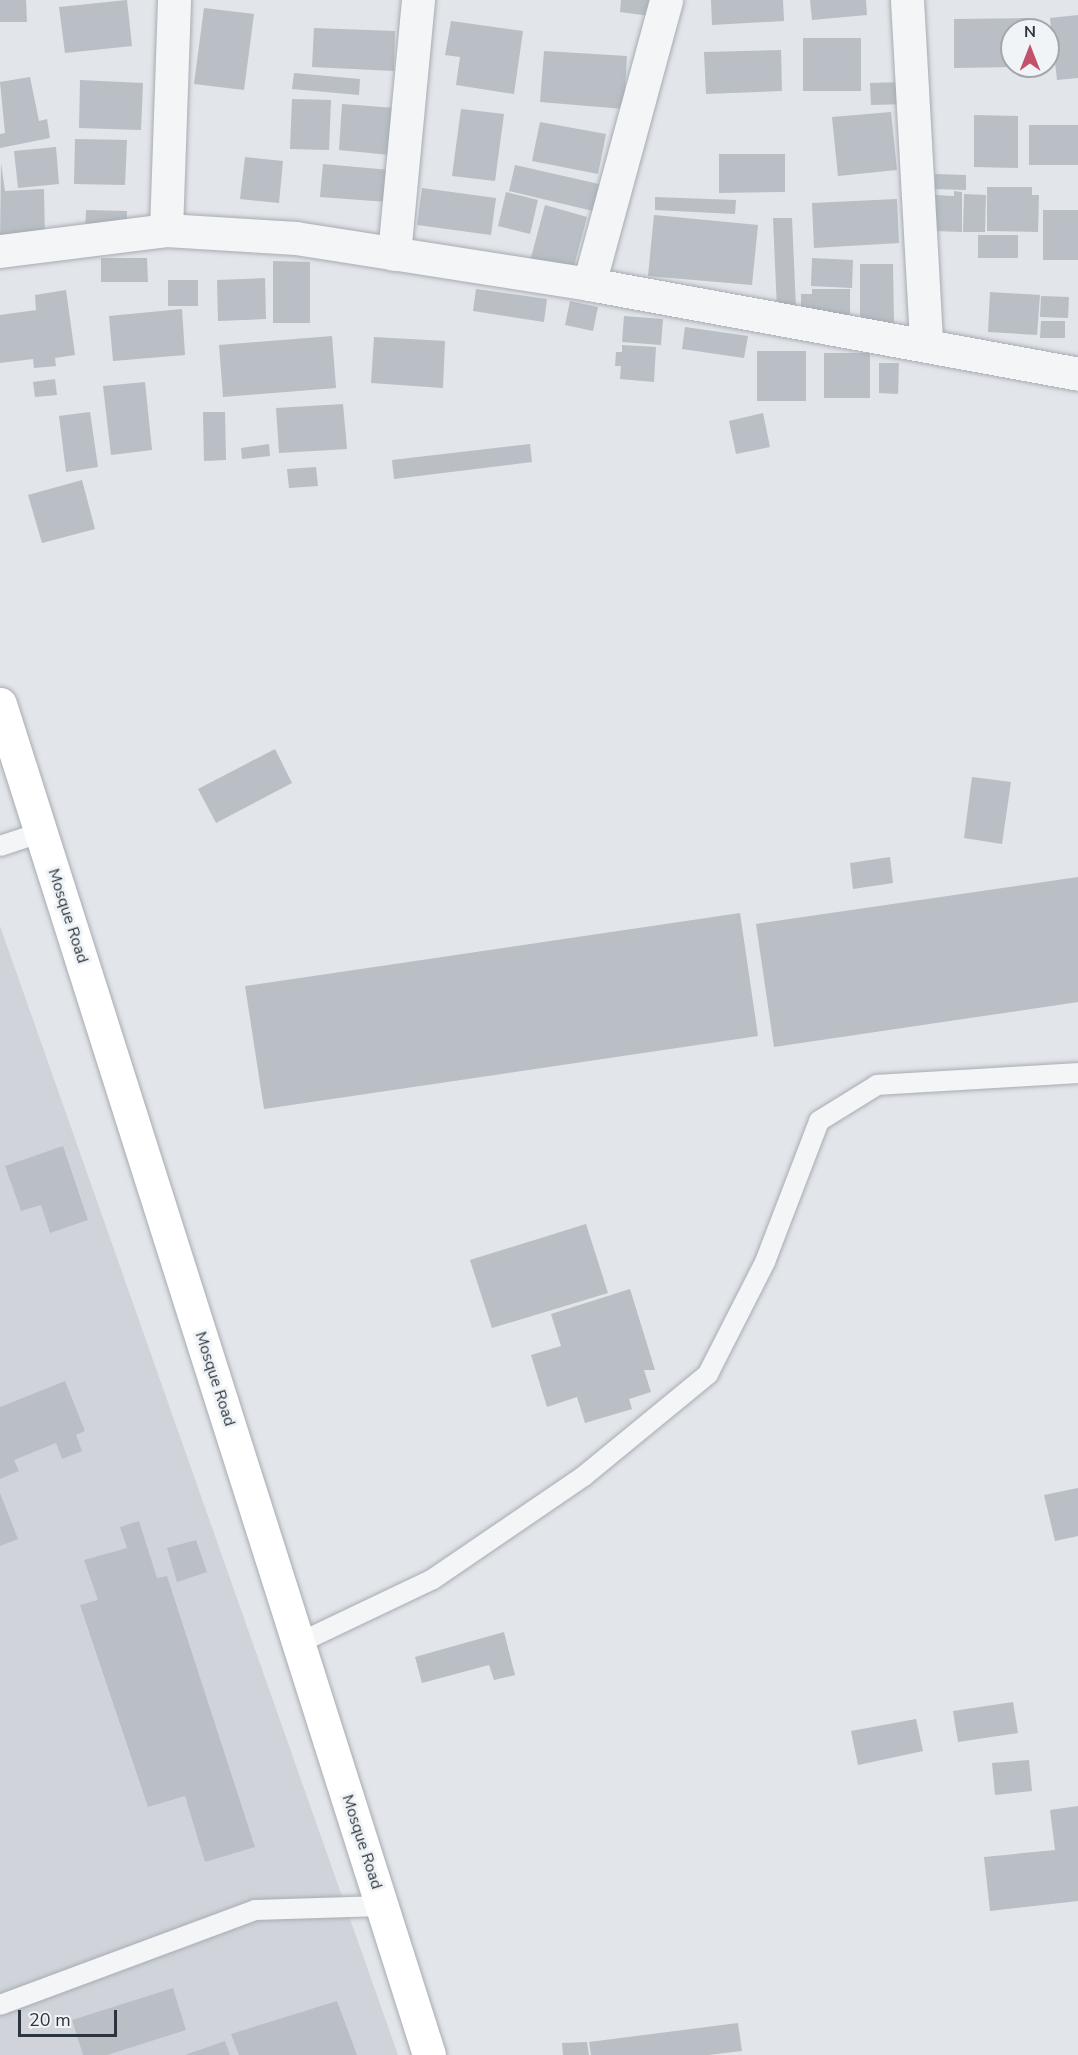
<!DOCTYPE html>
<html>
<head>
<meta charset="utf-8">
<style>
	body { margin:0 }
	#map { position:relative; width:1078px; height:2055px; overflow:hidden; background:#e2e5e9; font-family:"Nunito Sans",sans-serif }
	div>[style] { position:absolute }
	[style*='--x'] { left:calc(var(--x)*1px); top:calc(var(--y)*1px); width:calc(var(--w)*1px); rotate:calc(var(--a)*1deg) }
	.built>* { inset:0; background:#d0d4da }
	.building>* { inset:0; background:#b9bfc5 }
	.roads { filter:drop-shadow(0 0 2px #a7acb3) drop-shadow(0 0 2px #a7acb3) }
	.lane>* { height:20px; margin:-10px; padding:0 10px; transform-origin:10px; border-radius:10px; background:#f4f5f7 }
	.street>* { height:33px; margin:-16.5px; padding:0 16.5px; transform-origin:16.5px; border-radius:16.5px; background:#f4f5f7 }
	.secondary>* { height:33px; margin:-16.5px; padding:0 16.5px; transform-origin:16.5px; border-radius:16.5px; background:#fff }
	span { translate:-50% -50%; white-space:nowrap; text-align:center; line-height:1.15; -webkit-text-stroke:6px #f1f4f6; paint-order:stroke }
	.street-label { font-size:16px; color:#2b343f }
	.north { position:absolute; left:1000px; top:18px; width:60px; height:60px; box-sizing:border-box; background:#f1f4f6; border:2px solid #a2a7ad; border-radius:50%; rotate:0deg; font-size:16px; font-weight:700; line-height:24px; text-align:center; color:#2b343f }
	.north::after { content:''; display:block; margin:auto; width:21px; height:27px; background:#c2526c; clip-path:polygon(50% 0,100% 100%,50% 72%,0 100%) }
	.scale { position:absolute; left:18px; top:2010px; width:99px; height:27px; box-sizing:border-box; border:3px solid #2b343f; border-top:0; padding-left:8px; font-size:18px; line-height:21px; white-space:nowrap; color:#2b343f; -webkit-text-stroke:4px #f1f4f6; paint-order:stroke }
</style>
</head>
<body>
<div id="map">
	<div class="built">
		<div style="clip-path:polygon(0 926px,398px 2055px,0 2055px)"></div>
	</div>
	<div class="building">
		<div style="clip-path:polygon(0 0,26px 0,27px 22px,0 22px)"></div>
		<div style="clip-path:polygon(127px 0,132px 46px,65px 53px,59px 7px)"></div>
		<div style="clip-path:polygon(621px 0,652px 0,650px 16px,620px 12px)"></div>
		<div style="clip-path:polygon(711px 0,783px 0,784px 21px,712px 25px)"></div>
		<div style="clip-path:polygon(810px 0,866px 0,867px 15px,812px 20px)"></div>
		<div style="clip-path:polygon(204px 8px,254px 14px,244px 90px,194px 84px)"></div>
		<div style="clip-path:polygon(1078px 15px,1078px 78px,1057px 80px,1050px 18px)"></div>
		<div style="clip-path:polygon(1028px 18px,1029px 30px,1012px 30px,1012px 67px,954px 68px,954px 19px)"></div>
		<div style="clip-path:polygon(451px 21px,523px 31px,514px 94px,456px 85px,460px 57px,445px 55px)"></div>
		<div style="clip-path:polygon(314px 28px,395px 31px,394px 71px,312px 67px)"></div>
		<div style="clip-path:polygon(803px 38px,861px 38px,861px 91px,803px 91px)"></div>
		<div style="clip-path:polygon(781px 50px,782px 91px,706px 94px,704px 52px)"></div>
		<div style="clip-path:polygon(544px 51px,627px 56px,624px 109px,540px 102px)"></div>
		<div style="clip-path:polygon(294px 73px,360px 79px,359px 95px,292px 89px)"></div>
		<div style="clip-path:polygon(30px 77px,39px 121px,47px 119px,50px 138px,0 148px,0 134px,5px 133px,0 82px)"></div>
		<div style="clip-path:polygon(80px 80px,143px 83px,141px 130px,79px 128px)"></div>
		<div style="clip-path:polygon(903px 82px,905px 104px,871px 105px,870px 83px)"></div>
		<div style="clip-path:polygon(292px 99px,331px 100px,329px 150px,290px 149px)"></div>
		<div style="clip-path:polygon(342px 104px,395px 108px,390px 155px,339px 150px)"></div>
		<div style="clip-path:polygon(461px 109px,504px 114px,495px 181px,452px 176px)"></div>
		<div style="clip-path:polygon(891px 112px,897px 170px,838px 176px,832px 117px)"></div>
		<div style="clip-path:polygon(974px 115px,1018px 116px,1018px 168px,974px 167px)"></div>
		<div style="clip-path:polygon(540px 122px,606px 134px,598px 174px,532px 161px)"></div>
		<div style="clip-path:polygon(1029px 125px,1078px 125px,1078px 165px,1029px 165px)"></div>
		<div style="clip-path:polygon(75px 139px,127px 140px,125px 185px,74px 184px)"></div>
		<div style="clip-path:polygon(56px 147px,59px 184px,18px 188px,14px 151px)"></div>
		<div style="clip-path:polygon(719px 154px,785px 154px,785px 192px,719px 193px)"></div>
		<div style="clip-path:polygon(245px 157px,283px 161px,279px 203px,240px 199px)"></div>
		<div style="clip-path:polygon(1px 163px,5px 191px,44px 189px,45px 242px,0 243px)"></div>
		<div style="clip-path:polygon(323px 164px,390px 170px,387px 202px,320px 197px)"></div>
		<div style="clip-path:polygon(515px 165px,599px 184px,593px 211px,509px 191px)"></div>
		<div style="clip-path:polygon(935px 174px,966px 175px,966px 190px,935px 189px)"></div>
		<div style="clip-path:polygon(987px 187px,1032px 187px,1032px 195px,1039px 195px,1038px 232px,987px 231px)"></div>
		<div style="clip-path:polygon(422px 188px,496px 198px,491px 235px,417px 225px)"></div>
		<div style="clip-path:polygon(954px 191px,962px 192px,962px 232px,935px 231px,935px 195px,954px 196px)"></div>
		<div style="clip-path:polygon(506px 192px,538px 200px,530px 234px,498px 226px)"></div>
		<div style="clip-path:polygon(964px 194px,986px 195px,985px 232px,963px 232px)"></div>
		<div style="clip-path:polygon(655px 197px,736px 200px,735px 214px,655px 210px)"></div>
		<div style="clip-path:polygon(897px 199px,899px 243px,814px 248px,812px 203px)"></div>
		<div style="clip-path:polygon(545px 205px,587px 217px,571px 277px,529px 265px)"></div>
		<div style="clip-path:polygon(86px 210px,127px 211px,127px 233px,85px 232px)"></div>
		<div style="clip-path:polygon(1043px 210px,1078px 210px,1078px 260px,1043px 260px)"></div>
		<div style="clip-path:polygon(654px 215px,758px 225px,752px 285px,648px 276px)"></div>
		<div style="clip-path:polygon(773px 218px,792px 218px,796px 309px,777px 310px)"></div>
		<div style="clip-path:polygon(978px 235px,1018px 235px,1018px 258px,978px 258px)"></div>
		<div style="clip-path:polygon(101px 258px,147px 258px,148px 282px,101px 282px)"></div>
		<div style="clip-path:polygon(812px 258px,853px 260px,852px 288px,811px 286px)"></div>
		<div style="clip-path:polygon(273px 261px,310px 262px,310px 323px,273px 323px)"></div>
		<div style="clip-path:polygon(860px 264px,893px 264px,894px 323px,860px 323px)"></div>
		<div style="clip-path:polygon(265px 278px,266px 319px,218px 321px,217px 280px)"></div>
		<div style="clip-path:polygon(168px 280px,198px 280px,198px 306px,168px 306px)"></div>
		<div style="clip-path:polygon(476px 289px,547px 299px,544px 322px,473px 311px)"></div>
		<div style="clip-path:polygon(812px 289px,850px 289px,850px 316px,801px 316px,801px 294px,812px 294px)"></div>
		<div style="clip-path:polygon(66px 290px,75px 355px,55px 358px,56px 366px,34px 368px,33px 359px,0 363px,0 315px,36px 310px,35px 295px)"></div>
		<div style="clip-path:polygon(990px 292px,1040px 295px,1037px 335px,988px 332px)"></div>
		<div style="clip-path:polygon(1041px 296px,1069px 297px,1068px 318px,1040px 317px)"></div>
		<div style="clip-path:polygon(570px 301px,598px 307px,593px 331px,565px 325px)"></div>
		<div style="clip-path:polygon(182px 309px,185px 355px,113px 361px,109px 316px)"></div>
		<div style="clip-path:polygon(624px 316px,663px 319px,661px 345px,622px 342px)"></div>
		<div style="clip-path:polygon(1041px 321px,1065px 321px,1065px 338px,1040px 338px)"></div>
		<div style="clip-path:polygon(685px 327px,748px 336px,744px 358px,682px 349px)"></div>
		<div style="clip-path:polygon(332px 336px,336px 388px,223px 397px,219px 345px)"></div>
		<div style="clip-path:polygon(374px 337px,445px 341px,443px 388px,371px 383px)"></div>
		<div style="clip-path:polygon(622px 345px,656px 347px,654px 382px,620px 379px,621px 366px,615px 366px,616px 352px,622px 352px)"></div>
		<div style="clip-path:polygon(757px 351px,806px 351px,806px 401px,757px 401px)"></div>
		<div style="clip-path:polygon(824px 353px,870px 353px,870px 398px,824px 398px)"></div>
		<div style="clip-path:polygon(879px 363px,899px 363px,898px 394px,879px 393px)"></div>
		<div style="clip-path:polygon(55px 379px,57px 395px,35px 397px,33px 382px)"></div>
		<div style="clip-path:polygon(145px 382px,152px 450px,111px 455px,103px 386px)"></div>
		<div style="clip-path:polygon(343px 404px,347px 449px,279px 453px,276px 408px)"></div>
		<div style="clip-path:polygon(90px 412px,98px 467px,66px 472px,59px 416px)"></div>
		<div style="clip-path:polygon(203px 412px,225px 412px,226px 460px,204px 461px)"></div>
		<div style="clip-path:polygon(763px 413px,770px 447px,736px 454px,729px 421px)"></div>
		<div style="clip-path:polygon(269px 444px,270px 456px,242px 459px,241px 448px)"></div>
		<div style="clip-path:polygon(530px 444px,532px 462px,394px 479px,392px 460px)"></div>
		<div style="clip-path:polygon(316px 467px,318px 486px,289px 488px,287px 469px)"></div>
		<div style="clip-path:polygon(82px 480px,95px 529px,42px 543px,28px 495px)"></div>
		<div style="clip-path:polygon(275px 749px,292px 783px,216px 823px,198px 789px)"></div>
		<div style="clip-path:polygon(972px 777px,1011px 782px,1002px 844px,964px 838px)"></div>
		<div style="clip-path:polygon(890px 857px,893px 883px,853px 889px,850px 863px)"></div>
		<div style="clip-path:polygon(1078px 877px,1078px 1002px,774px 1047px,756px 924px)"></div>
		<div style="clip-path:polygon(740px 913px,758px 1036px,264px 1109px,245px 986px)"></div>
		<div style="clip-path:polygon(63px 1146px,88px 1220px,50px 1233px,41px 1205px,21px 1211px,5px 1166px)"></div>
		<div style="clip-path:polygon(586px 1224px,608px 1293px,492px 1328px,470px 1260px)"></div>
		<div style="clip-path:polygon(630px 1289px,655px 1370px,644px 1370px,651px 1392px,629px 1399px,632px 1409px,585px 1423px,577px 1397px,547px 1407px,531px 1355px,561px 1346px,551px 1314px)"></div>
		<div style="clip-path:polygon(65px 1381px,85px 1431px,76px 1435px,82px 1451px,62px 1459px,56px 1443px,14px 1460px,19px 1471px,0 1479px,0 1407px)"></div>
		<div style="clip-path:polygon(1078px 1488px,1078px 1536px,1055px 1541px,1044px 1495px)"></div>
		<div style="clip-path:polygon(0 1493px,18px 1539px,0 1546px)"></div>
		<div style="clip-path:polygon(139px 1521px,157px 1578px,167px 1576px,255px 1847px,205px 1862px,185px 1796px,148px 1807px,80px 1605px,98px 1600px,84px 1560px,127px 1548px,120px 1527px)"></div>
		<div style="clip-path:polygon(196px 1540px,207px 1572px,177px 1582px,167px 1548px)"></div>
		<div style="clip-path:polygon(504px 1632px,515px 1675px,494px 1680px,489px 1665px,422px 1683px,415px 1657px)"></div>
		<div style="clip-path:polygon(1013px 1702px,1018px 1733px,958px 1742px,953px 1711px)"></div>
		<div style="clip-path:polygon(916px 1719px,923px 1751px,858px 1765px,851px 1731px)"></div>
		<div style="clip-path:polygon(1029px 1760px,1032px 1791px,995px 1795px,992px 1763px)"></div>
		<div style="clip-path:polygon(1078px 1806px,1078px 1901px,990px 1911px,984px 1857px,1055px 1850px,1050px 1810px)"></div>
		<div style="clip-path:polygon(173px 1988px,186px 2030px,107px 2055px,83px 2055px,72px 2020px)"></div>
		<div style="clip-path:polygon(337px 2001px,357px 2055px,239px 2055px,231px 2034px)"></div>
		<div style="clip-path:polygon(738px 2023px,742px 2051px,708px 2055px,591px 2055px,589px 2042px)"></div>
		<div style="clip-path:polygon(225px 2041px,230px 2055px,185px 2055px)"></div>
		<div style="clip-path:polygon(587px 2042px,589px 2055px,563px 2055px,562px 2043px)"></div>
	</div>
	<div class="roads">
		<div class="lane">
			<div style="--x:0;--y:846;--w:44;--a:-18.4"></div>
			<div style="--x:299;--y:1643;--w:148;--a:-25.5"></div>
			<div style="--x:433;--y:1579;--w:183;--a:-34.3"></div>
			<div style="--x:584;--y:1476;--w:161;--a:-39.4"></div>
			<div style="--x:708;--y:1374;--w:126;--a:-63"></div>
			<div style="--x:765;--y:1262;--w:151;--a:-69"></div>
			<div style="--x:819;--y:1121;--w:68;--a:-31.8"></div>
			<div style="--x:877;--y:1085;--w:201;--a:-3.4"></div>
			<div style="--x:0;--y:2005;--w:272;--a:-20.4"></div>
			<div style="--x:255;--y:1910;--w:127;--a:-1.8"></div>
		</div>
		<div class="street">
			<div style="--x:907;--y:0;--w:345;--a:86.8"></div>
			<div style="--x:166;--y:230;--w:230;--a:-88"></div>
			<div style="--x:0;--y:251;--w:167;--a:-7.2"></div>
			<div style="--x:166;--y:230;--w:130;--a:3.5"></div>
			<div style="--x:296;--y:238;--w:297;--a:8.9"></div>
			<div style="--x:589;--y:284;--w:497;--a:10.4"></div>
			<div style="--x:394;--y:254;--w:255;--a:-84.6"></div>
			<div style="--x:589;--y:284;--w:294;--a:-74.8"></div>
		</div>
		<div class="secondary">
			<div style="--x:0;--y:704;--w:1417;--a:72.38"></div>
		</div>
	</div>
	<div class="street-label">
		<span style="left:68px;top:916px;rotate:72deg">Mosque Road</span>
		<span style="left:215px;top:1379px;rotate:72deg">Mosque Road</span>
		<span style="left:362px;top:1842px;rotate:72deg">Mosque Road</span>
	</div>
	<div class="north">N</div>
	<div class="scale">20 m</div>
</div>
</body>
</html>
